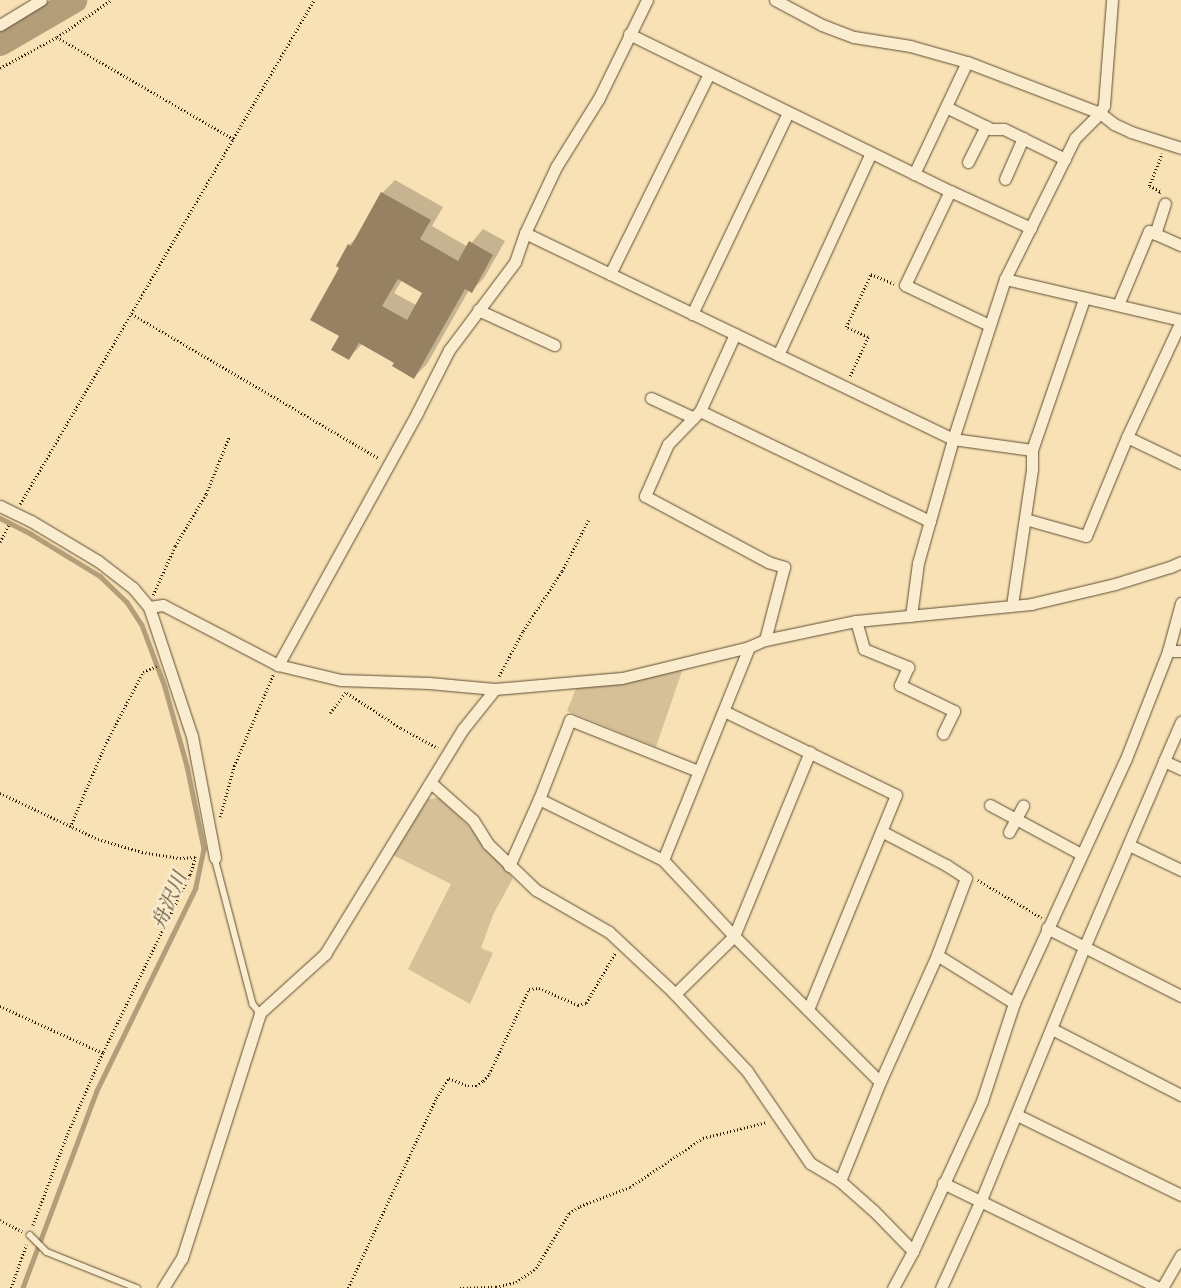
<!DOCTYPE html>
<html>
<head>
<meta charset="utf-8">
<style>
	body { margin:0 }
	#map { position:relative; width:1181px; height:1288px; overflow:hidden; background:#f8e1b5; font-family:"IM FELL English","Noto Serif JP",serif }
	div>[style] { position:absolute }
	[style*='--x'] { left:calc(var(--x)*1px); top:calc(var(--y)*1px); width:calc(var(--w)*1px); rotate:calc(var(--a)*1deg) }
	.green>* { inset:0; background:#d5c098 }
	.shadow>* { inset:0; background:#0003 }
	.stream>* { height:4.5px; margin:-2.25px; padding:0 2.25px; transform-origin:2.25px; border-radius:2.25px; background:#b39e7a }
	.river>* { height:25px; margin:-12.5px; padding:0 12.5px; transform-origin:12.5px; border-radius:12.5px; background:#b39e7a }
	.building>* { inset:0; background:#968262 }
	.path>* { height:2.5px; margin-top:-1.25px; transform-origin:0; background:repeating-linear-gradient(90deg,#2c1c08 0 1px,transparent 0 3.5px) }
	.roads { filter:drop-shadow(0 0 1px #5f4d33) drop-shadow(0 0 1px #5f4d33) }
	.service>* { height:5.5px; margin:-2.75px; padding:0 2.75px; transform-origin:2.75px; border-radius:2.75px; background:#faeccf }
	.minor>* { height:11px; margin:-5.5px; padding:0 5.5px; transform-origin:5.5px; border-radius:5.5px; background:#faeccf }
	span { translate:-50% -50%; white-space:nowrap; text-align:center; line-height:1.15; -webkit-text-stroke:4.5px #faeccf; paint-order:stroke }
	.water-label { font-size:20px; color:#625036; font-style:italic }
</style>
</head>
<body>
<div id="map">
	<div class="green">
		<div style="clip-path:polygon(683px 668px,656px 747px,567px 711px,577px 686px,627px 683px)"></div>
		<div style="clip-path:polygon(439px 798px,465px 822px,513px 878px,493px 915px,481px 948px,493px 953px,470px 1004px,408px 969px,451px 884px,393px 855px,428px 799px)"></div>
	</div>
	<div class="shadow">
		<div style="clip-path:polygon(evenodd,395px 180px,443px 207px,432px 226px,468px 247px,483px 229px,505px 241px,484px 278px,471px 291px,469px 290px,427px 364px,414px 377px,396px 362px,363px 343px,348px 359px,341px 336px,341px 267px,349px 245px,358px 236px,382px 193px,395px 180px,402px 280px,424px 292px,416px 305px,394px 293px,402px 280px)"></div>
	</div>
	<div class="stream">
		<div style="--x:0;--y:518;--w:35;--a:27"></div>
		<div style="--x:31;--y:534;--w:81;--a:31.3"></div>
		<div style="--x:100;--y:576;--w:37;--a:44"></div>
		<div style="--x:127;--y:602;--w:27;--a:57"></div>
		<div style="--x:142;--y:625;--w:66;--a:69.6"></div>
		<div style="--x:165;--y:687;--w:82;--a:74.4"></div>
		<div style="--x:187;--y:766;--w:85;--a:78.4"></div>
		<div style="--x:204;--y:849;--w:40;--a:102"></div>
		<div style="--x:196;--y:888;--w:226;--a:116"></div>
		<div style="--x:97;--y:1091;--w:210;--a:110.6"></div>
	</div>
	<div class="river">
		<div style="--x:0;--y:43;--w:86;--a:-30.2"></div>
	</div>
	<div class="building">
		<div style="clip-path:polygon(evenodd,381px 192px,431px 220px,420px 239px,458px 261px,469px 241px,493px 255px,472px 293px,465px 289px,414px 379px,392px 366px,394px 363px,359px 343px,349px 360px,331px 350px,339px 336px,310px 320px,339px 268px,336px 266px,348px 244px,351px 246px,381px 192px,398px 279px,422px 293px,407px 320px,382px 306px,398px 279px)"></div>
	</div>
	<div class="path">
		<div style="--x:57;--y:37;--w:204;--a:30"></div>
		<div style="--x:0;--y:68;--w:65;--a:-28.5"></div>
		<div style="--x:57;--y:37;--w:65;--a:-34.4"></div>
		<div style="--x:1159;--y:193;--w:2;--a:-63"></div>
		<div style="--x:1160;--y:191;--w:12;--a:-156"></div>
		<div style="--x:1149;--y:186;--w:35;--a:-68"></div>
		<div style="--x:132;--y:314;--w:285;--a:30.3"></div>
		<div style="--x:850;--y:376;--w:43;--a:-65.2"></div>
		<div style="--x:868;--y:337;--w:24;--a:-156"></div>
		<div style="--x:846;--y:327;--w:59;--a:-64.7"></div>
		<div style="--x:871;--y:274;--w:25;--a:23"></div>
		<div style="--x:20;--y:504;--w:583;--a:-59.74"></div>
		<div style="--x:0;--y:542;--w:20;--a:-63"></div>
		<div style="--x:153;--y:595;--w:54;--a:-65.8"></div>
		<div style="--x:175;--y:546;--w:61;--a:-59.2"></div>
		<div style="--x:206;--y:494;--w:61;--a:-68"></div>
		<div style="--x:499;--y:676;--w:51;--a:-61.9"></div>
		<div style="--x:523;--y:631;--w:72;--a:-57"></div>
		<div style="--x:562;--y:571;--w:59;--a:-62.6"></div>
		<div style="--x:347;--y:693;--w:64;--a:32.9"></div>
		<div style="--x:401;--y:728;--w:42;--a:28.4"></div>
		<div style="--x:330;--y:713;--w:26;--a:-53"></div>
		<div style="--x:0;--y:793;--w:108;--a:25.1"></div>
		<div style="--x:98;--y:839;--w:46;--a:16.5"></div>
		<div style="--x:142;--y:852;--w:38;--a:9"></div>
		<div style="--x:180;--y:858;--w:16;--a:-4"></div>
		<div style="--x:196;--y:857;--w:19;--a:108"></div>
		<div style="--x:190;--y:875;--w:198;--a:116"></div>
		<div style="--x:103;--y:1053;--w:90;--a:113.4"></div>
		<div style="--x:67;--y:1136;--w:98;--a:110.8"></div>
		<div style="--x:220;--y:817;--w:53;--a:-74.6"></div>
		<div style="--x:234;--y:766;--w:99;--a:-66.8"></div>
		<div style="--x:70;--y:827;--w:91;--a:-66.8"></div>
		<div style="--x:106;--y:743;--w:80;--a:-62.5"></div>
		<div style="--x:143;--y:672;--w:15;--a:-23"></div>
		<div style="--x:978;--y:880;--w:74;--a:30.7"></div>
		<div style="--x:0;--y:1006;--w:113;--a:24.5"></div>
		<div style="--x:0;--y:1220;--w:25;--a:27"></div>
		<div style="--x:11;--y:1288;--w:46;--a:-70.8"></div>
		<div style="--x:348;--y:1288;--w:209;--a:-65.1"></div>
		<div style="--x:436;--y:1098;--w:24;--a:-57"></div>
		<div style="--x:449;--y:1078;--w:21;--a:23"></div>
		<div style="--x:468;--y:1086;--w:8;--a:0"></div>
		<div style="--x:476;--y:1086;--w:9;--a:-36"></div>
		<div style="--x:483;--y:1081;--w:9;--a:-49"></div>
		<div style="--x:489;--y:1074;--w:94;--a:-64.8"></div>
		<div style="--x:529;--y:989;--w:10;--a:-6"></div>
		<div style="--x:539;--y:988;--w:43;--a:23.6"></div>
		<div style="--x:578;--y:1005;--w:8;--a:-14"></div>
		<div style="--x:586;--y:1003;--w:58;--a:-59.9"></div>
		<div style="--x:460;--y:1288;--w:36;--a:-2"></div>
		<div style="--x:496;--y:1287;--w:21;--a:-14"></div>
		<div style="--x:516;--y:1282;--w:24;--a:-35"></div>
		<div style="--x:536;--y:1268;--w:64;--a:-59"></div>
		<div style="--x:569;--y:1213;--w:13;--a:-32"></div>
		<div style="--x:580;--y:1206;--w:53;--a:-20.8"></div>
		<div style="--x:630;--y:1187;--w:88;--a:-33.9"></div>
		<div style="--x:703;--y:1138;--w:66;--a:-14"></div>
	</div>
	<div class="roads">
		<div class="service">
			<div style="--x:215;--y:858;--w:151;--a:75.4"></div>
			<div style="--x:253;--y:1004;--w:11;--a:52"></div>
			<div style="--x:30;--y:1235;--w:24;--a:45"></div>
			<div style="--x:47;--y:1252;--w:97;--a:21.8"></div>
		</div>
		<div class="minor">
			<div style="--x:775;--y:0;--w:53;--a:28"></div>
			<div style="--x:822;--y:25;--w:34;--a:21"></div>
			<div style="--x:854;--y:37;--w:57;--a:9.1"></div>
			<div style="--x:910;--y:46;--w:59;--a:15.7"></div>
			<div style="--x:967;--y:62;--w:142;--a:21"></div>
			<div style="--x:1100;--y:113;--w:18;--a:38"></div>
			<div style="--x:1114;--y:124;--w:19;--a:25"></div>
			<div style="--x:1131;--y:132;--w:52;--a:17.7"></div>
			<div style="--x:0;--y:25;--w:48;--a:-31.4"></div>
			<div style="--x:629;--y:34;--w:357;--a:26.1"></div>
			<div style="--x:950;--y:191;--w:89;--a:24.6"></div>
			<div style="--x:946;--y:107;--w:50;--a:26.1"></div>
			<div style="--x:991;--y:129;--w:13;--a:0"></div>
			<div style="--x:1004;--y:129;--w:68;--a:26.2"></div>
			<div style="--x:968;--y:162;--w:40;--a:-63.4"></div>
			<div style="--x:914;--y:174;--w:124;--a:-64.7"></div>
			<div style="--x:1005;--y:179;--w:45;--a:-66.3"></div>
			<div style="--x:950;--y:191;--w:104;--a:115.6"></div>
			<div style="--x:905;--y:285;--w:93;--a:25.5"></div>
			<div style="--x:525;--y:233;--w:475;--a:25.7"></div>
			<div style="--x:953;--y:439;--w:80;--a:7.9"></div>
			<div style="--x:1155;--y:234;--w:32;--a:-72"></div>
			<div style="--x:610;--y:274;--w:223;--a:-63.7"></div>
			<div style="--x:1005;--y:279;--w:181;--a:13.1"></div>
			<div style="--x:1118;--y:305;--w:80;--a:-67.3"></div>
			<div style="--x:1149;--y:231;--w:35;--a:24"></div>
			<div style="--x:478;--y:310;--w:84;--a:24.7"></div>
			<div style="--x:692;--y:314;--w:223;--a:-64.5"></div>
			<div style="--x:735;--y:334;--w:85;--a:114.4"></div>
			<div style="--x:700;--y:411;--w:255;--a:25.6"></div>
			<div style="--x:778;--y:355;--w:222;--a:-65.3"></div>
			<div style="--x:651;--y:398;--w:47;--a:24.9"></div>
			<div style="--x:700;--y:411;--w:46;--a:134.1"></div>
			<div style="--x:668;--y:444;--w:57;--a:113.9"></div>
			<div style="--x:645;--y:496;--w:140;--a:28.2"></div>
			<div style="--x:768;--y:562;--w:17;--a:17"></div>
			<div style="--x:784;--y:567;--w:75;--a:104.6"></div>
			<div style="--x:1127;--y:437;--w:60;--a:25.7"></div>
			<div style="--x:0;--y:506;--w:34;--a:26"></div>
			<div style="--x:31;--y:521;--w:78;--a:30.8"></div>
			<div style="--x:98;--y:561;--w:44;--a:37.6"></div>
			<div style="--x:133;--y:588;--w:25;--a:50"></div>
			<div style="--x:149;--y:607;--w:136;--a:71.6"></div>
			<div style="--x:192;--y:736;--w:124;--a:79.3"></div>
			<div style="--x:1025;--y:519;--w:63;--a:15.6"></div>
			<div style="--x:1086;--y:536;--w:107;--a:-67.5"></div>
			<div style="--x:1127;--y:437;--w:128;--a:-65"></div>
			<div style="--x:1012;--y:605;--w:137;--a:-81.6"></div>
			<div style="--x:1032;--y:469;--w:19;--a:-90"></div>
			<div style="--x:1032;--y:450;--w:160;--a:-71"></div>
			<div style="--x:149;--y:607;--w:14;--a:-8"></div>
			<div style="--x:163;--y:605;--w:130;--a:27.6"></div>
			<div style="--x:278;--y:665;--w:65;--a:13.4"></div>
			<div style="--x:341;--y:680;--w:88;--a:2"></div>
			<div style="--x:429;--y:683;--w:66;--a:5.2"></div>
			<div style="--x:495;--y:689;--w:127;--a:-5"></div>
			<div style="--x:622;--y:678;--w:131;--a:-13.7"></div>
			<div style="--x:749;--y:647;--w:17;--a:-24"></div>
			<div style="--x:765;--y:640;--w:93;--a:-11.8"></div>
			<div style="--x:856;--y:621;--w:176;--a:-5.5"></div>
			<div style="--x:1031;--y:604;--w:86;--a:-13.4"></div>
			<div style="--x:1115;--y:584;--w:58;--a:-17.2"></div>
			<div style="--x:1170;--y:567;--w:12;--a:-24"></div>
			<div style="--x:911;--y:616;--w:53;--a:-82.5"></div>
			<div style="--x:918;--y:563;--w:129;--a:-74.2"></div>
			<div style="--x:953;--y:439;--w:168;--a:-72"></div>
			<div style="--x:1005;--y:279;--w:157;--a:-63.6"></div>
			<div style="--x:1075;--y:138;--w:35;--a:-45"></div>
			<div style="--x:1100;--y:113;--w:9;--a:-63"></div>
			<div style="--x:1104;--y:105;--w:105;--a:-85.6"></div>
			<div style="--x:856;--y:621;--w:29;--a:74"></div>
			<div style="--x:864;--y:649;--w:48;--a:22.2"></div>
			<div style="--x:908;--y:667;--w:20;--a:114"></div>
			<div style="--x:900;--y:685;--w:60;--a:25.7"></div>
			<div style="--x:954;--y:711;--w:25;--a:116"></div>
			<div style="--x:1168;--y:651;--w:13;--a:0"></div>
			<div style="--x:278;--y:665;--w:288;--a:-61.1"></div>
			<div style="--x:417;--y:413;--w:71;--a:-63.1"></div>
			<div style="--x:449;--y:350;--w:110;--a:-53.1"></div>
			<div style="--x:515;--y:262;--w:31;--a:-71"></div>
			<div style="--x:525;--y:233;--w:73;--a:-64.8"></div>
			<div style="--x:556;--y:167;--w:81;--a:-58.1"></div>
			<div style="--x:599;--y:98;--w:109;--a:-63.9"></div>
			<div style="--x:724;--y:711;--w:191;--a:26"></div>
			<div style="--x:896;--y:795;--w:232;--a:112.3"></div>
			<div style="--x:1164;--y:761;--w:43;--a:-66.4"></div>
			<div style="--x:431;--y:783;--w:56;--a:41.4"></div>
			<div style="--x:473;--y:820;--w:28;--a:58"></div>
			<div style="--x:488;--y:844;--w:66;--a:43.8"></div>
			<div style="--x:536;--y:890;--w:84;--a:29.9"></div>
			<div style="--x:609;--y:932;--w:86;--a:43.1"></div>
			<div style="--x:672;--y:991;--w:110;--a:46.8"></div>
			<div style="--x:747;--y:1071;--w:112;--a:55.6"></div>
			<div style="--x:810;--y:1163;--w:35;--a:31"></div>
			<div style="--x:840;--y:1181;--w:45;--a:41.4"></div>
			<div style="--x:874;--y:1211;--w:56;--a:45.7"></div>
			<div style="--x:539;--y:799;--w:138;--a:26.2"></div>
			<div style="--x:663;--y:860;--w:104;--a:46.9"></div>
			<div style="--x:734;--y:936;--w:206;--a:45"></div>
			<div style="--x:990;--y:805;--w:103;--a:28.3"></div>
			<div style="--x:1009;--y:832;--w:30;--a:-62"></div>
			<div style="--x:1129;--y:845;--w:58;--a:25.7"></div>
			<div style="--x:663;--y:860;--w:230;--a:-68"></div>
			<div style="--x:509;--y:866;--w:73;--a:-65.9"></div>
			<div style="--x:539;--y:799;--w:85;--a:-68.6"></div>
			<div style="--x:570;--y:720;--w:138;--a:21.7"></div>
			<div style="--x:1047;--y:928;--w:150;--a:26.9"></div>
			<div style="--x:937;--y:955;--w:91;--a:31.9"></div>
			<div style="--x:675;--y:994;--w:83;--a:-44.5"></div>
			<div style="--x:734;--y:936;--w:199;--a:-67.6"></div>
			<div style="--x:1052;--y:1029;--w:145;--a:27.1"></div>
			<div style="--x:1017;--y:1115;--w:182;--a:26"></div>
			<div style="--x:840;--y:1181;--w:107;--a:-68"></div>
			<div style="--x:880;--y:1082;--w:139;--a:-65.8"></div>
			<div style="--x:937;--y:955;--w:82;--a:-69.4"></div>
			<div style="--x:966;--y:878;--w:24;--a:-147"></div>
			<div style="--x:946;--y:865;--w:73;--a:-152.4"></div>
			<div style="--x:943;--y:1183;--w:240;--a:25.9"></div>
			<div style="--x:163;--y:1288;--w:36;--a:-58"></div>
			<div style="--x:182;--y:1258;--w:257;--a:-72.3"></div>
			<div style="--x:260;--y:1013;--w:88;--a:-42.2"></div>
			<div style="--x:325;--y:954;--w:264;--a:-58.5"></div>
			<div style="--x:463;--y:729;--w:51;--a:-51.3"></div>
			<div style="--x:893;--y:1288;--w:42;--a:-61.6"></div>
			<div style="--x:913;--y:1251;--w:165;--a:-65.3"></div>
			<div style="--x:982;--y:1101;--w:103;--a:-71.9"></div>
			<div style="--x:1014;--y:1003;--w:266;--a:-65.4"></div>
			<div style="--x:1125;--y:761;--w:118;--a:-68.6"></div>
			<div style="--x:1168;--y:651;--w:50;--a:-74.8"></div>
			<div style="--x:941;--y:1288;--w:97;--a:-65.6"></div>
			<div style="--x:981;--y:1200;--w:272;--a:-67.8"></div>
			<div style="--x:1084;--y:948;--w:203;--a:-66.8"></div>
			<div style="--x:1164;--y:761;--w:19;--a:25"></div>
			<div style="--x:1162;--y:1288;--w:38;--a:-60"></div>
		</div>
	</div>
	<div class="water-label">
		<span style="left:170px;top:901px;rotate:-67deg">舟沢川</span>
	</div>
</div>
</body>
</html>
